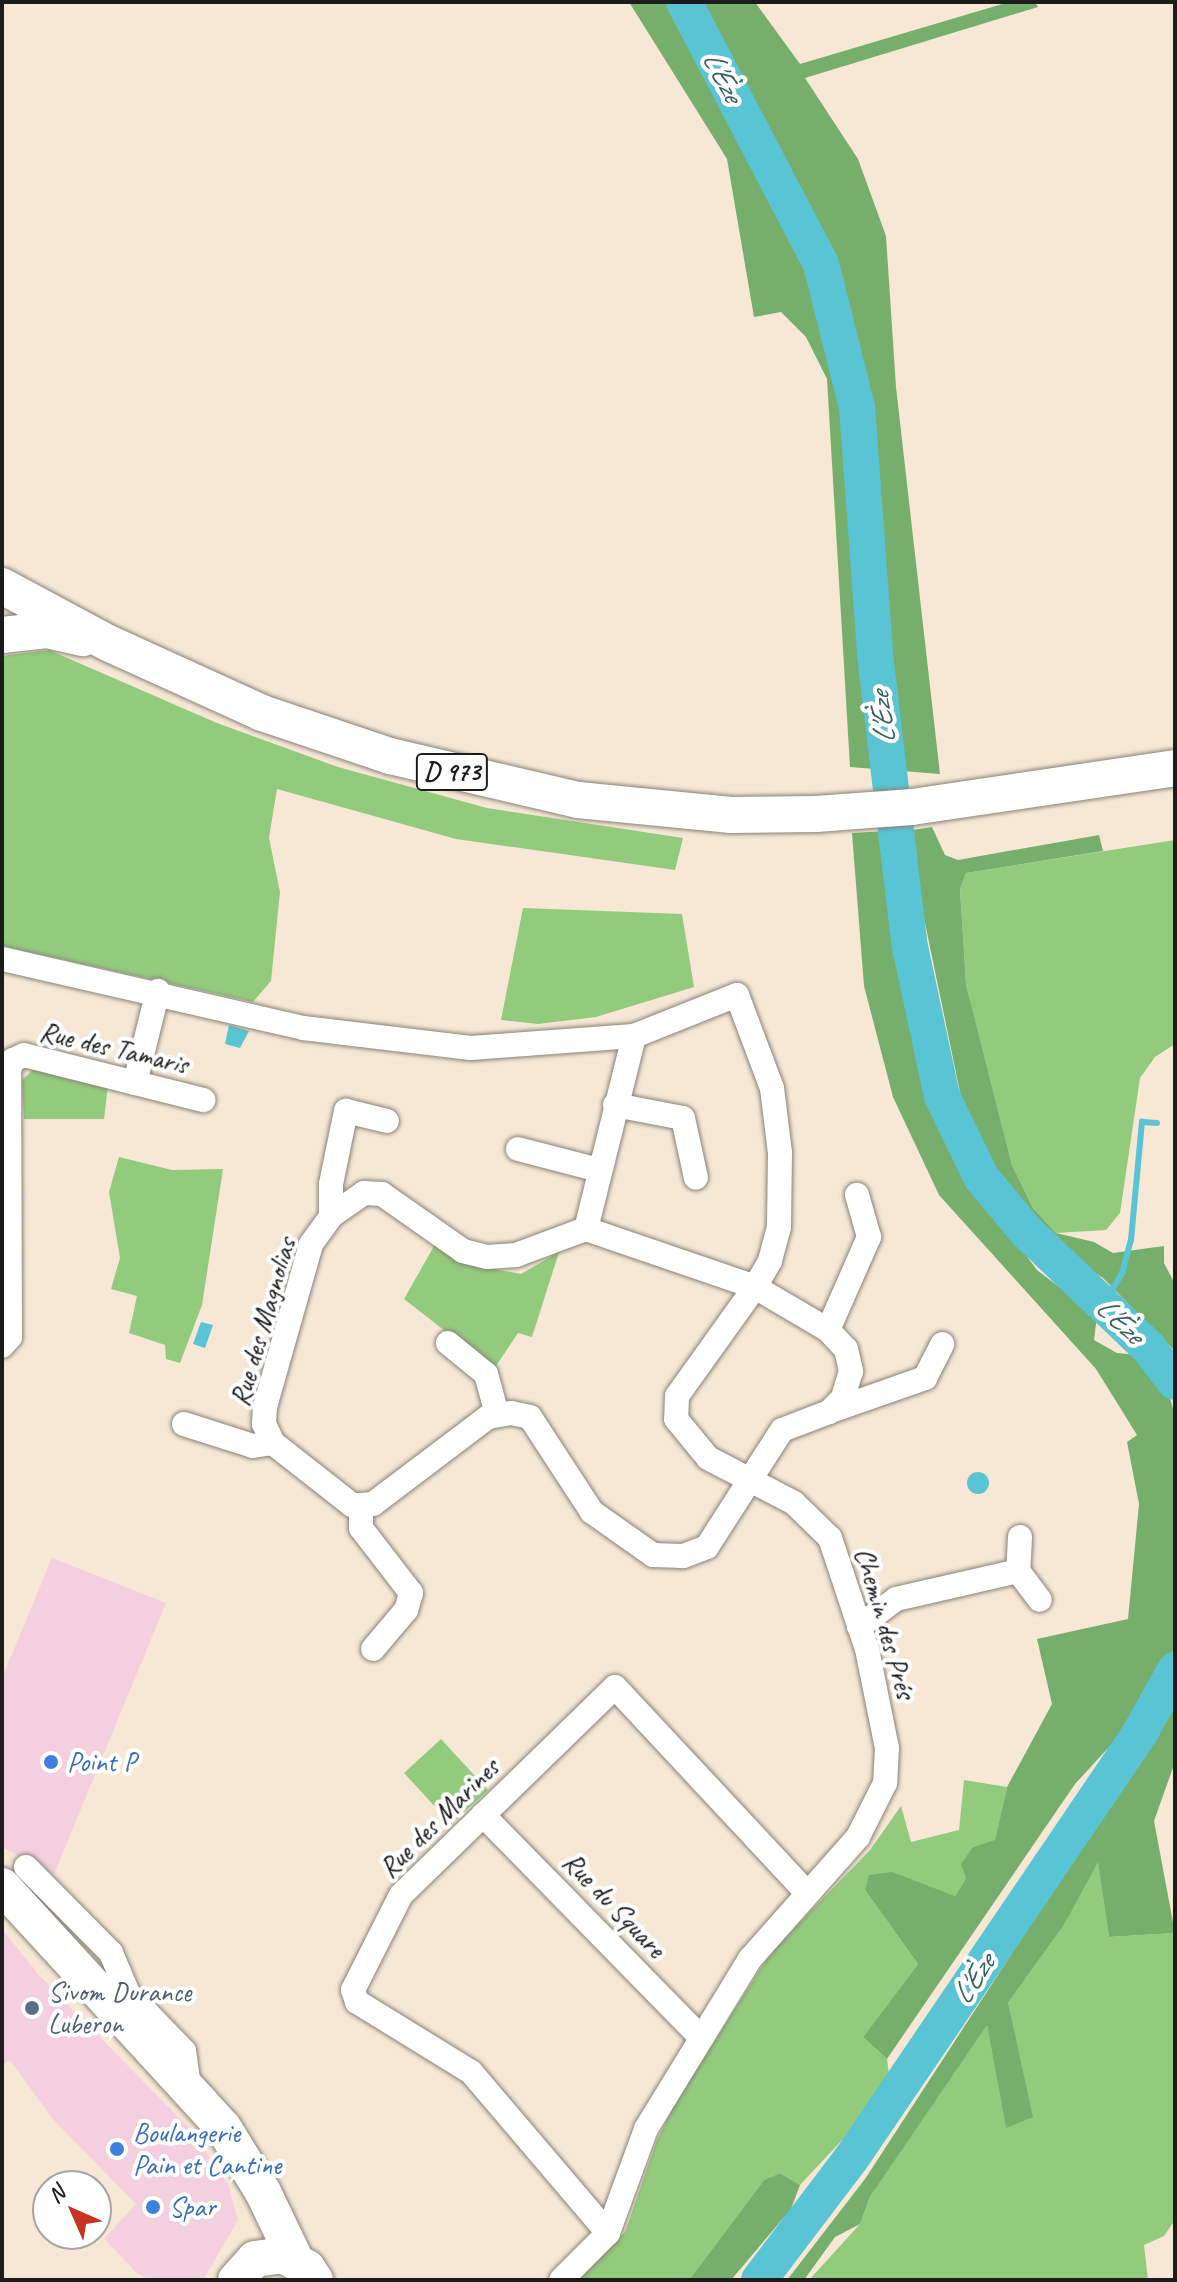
<!DOCTYPE html>
<html>
<head>
<meta charset="utf-8">
<style>
	body { margin:0 }
	#map { position:relative; width:1177px; height:2282px; overflow:hidden; background:#f6e8d5; font-family:Caveat,sans-serif }
	div>[style] { position:absolute }
	[style*='--x'] { left:calc(var(--x)*1px); top:calc(var(--y)*1px); width:calc(var(--w)*1px); rotate:calc(var(--a)*1deg) }
	.built>* { inset:0; background:#f3cfe0 }
	.green>* { inset:0; background:#93cb7d }
	.forest>* { inset:0; background:#76af6c }
	.water>* { inset:0; background:#59c4d3 }
	.round { border-radius:50% }
	.stream>* { height:6px; margin:-3px; padding:0 3px; transform-origin:3px; border-radius:3px; background:#59c4d3 }
	.river>* { height:36px; margin:-18px; padding:0 18px; transform-origin:18px; border-radius:18px; background:#59c4d3 }
	.roads { filter:drop-shadow(0 0 2px #898278) drop-shadow(0 0 2px #898278) }
	.minor>* { height:24px; margin:-12px; padding:0 12px; transform-origin:12px; border-radius:12px; background:#fff }
	.primary>* { height:36px; margin:-18px; padding:0 18px; transform-origin:18px; border-radius:18px; background:#fff }
	.dots>* { width:22px; height:22px; translate:-50% -50%; box-sizing:border-box; border:4px solid #fff; border-radius:50% }
	span { translate:-50% -50%; white-space:nowrap; text-align:center; line-height:1.15; -webkit-text-stroke:8px #fff; paint-order:stroke }
	.shield-label span { padding:2px 6px; background:#fff; border:2px solid; border-radius:6px; -webkit-text-stroke-width:0 }
	.shield-label { font-size:26px; color:#1c1c1c; font-weight:700 }
	.street-label { font-size:28px; color:#1c1c1c }
	.shop-label { font-size:28px; color:#366cbe }
	.left { translate:0 -50%; text-align:left }
	.service-label { font-size:28px; color:#4e5e75 }
	.water-label { font-size:30px; color:#345f65; font-style:italic }
	.frame { position:absolute; inset:0; border:4px solid #1c1c1c; pointer-events:none }
	.north { position:absolute; left:32px; top:2170px; width:80px; height:80px; box-sizing:border-box; background:#fff; border:2px solid #a4a4a4; border-radius:50%; rotate:315deg; font-size:22px; font-weight:700; line-height:32px; text-align:center; color:#1c1c1c }
	.north::after { content:''; display:block; margin:auto; width:28px; height:36px; background:#c8321e; clip-path:polygon(50% 0,100% 100%,50% 72%,0 100%) }
</style>
</head>
<body>
<div id="map">
	<div class="built">
		<div style="clip-path:polygon(52px 1558px,166px 1603px,54px 1874px,2px 1847px,2px 1678px)"></div>
		<div style="clip-path:polygon(2px 1929px,38px 1974px,191px 2130px,228px 2184px,238px 2220px,203px 2280px,151px 2280px,138px 2274px,104px 2239px,136px 2204px,52px 2118px,10px 2060px,2px 2065px)"></div>
	</div>
	<div class="green">
		<div style="clip-path:polygon(49px 650px,217px 723px,338px 767px,487px 808px,683px 838px,675px 870px,456px 839px,277px 789px,269px 838px,280px 892px,271px 981px,253px 1002px,2px 946px,2px 656px)"></div>
		<div style="clip-path:polygon(1175px 840px,1175px 1044px,1155px 1057px,1140px 1078px,1120px 1213px,1106px 1230px,1056px 1233px,1033px 1208px,1012px 1165px,966px 984px,960px 889px,966px 873px)"></div>
		<div style="clip-path:polygon(523px 908px,682px 914px,694px 987px,596px 1017px,538px 1024px,501px 1020px)"></div>
		<div style="clip-path:polygon(35px 1068px,108px 1085px,104px 1119px,24px 1119px,22px 1080px)"></div>
		<div style="clip-path:polygon(119px 1157px,172px 1170px,223px 1169px,202px 1305px,180px 1363px,166px 1359px,165px 1345px,129px 1333px,137px 1296px,111px 1289px,120px 1258px,109px 1192px)"></div>
		<div style="clip-path:polygon(437px 1241px,474px 1265px,521px 1274px,559px 1252px,532px 1337px,518px 1333px,494px 1369px,404px 1299px)"></div>
		<div style="clip-path:polygon(441px 1739px,488px 1790px,451px 1824px,404px 1773px)"></div>
		<div style="clip-path:polygon(964px 1780px,1007px 1787px,995px 1841px,973px 1847px,966px 1878px,955px 1896px,925px 1886px,865px 1890px,918px 1964px,863px 2037px,887px 2059px,889px 2074px,844px 2138px,800px 2185px,780px 2173px,764px 2180px,689px 2280px,579px 2280px,625px 2232px,657px 2140px,677px 2100px,772px 1951px,870px 1850px,901px 1806px,911px 1842px,959px 1830px)"></div>
		<div style="clip-path:polygon(1098px 1860px,1109px 1937px,1175px 1933px,1175px 2220px,1164px 2236px,1144px 2245px,1148px 2280px,809px 2280px,860px 2224px,870px 2197px,987px 2024px,1006px 2127px,1008px 2003px,1064px 1925px)"></div>
	</div>
	<div class="forest">
		<div style="clip-path:polygon(629px 2px,755px 2px,800px 64px,1009px 2px,1035px 2px,1038px 7px,805px 78px,858px 159px,886px 236px,896px 387px,940px 774px,850px 767px,827px 379px,806px 337px,781px 312px,754px 317px,727px 159px)"></div>
		<div style="clip-path:polygon(932px 827px,945px 855px,958px 860px,1099px 835px,1103px 851px,966px 873px,960px 889px,966px 984px,1012px 1165px,1033px 1208px,1056px 1233px,1094px 1242px,1113px 1253px,1164px 1246px,1164px 1263px,1175px 1284px,1175px 1351px,1103px 1278px,1034px 1231px,1013px 1207px,989px 1161px,961px 1097px,906px 831px)"></div>
		<div style="clip-path:polygon(886px 831px,918px 1047px,938px 1119px,979px 1192px,1037px 1270px,1097px 1316px,1094px 1340px,1117px 1353px,1138px 1355px,1165px 1382px,1175px 1415px,1173px 1651px,1121px 1734px,1075px 1784px,887px 2059px,863px 2037px,918px 1964px,865px 1890px,869px 1875px,892px 1872px,955px 1896px,966px 1878px,961px 1864px,973px 1847px,995px 1840px,1007px 1787px,1052px 1704px,1037px 1639px,1128px 1619px,1139px 1504px,1127px 1442px,1137px 1435px,1096px 1369px,939px 1195px,893px 1097px,864px 986px,852px 833px)"></div>
		<div style="clip-path:polygon(1175px 1703px,1175px 1762px,1154px 1821px,1175px 1933px,1109px 1937px,1098px 1862px,1064px 1925px,1008px 2003px,1033px 2117px,1006px 2128px,987px 2025px,870px 2197px,860px 2224px,835px 2237px,804px 2280px,787px 2280px,865px 2179px)"></div>
		<div style="clip-path:polygon(780px 2173px,800px 2185px,791px 2209px,731px 2280px,689px 2280px,764px 2180px)"></div>
	</div>
	<div class="water">
		<div style="clip-path:polygon(229px 1025px,249px 1031px,240px 1048px,225px 1044px)"></div>
		<div style="clip-path:polygon(201px 1322px,213px 1325px,205px 1348px,193px 1344px)"></div>
		<div class="round" style="left:967px;top:1472px;width:22px;height:22px"></div>
	</div>
	<div class="stream">
		<div style="--x:1103;--y:1305;--w:37;--a:-59"></div>
		<div style="--x:1122;--y:1273;--w:34;--a:-75"></div>
		<div style="--x:1131;--y:1240;--w:119;--a:-84.7"></div>
		<div style="--x:1142;--y:1122;--w:15;--a:4"></div>
	</div>
	<div class="river">
		<div style="--x:684;--y:2;--w:296;--a:62.4"></div>
		<div style="--x:821;--y:264;--w:147;--a:75.9"></div>
		<div style="--x:857;--y:407;--w:249;--a:85.8"></div>
		<div style="--x:875;--y:655;--w:294;--a:83.2"></div>
		<div style="--x:910;--y:947;--w:152;--a:77.9"></div>
		<div style="--x:942;--y:1096;--w:90;--a:64.3"></div>
		<div style="--x:981;--y:1177;--w:70;--a:50.2"></div>
		<div style="--x:1026;--y:1231;--w:168;--a:43.6"></div>
		<div style="--x:1148;--y:1347;--w:44;--a:52.4"></div>
		<div style="--x:759;--y:2280;--w:152;--a:-52.8"></div>
		<div style="--x:851;--y:2159;--w:515;--a:-55.85"></div>
		<div style="--x:1140;--y:1733;--w:72;--a:-60.9"></div>
	</div>
	<div class="roads">
		<div class="minor">
			<div style="--x:2;--y:959;--w:309;--a:12.9"></div>
			<div style="--x:303;--y:1028;--w:169;--a:6.8"></div>
			<div style="--x:471;--y:1048;--w:163;--a:-4.2"></div>
			<div style="--x:634;--y:1036;--w:111;--a:-21.7"></div>
			<div style="--x:737;--y:995;--w:99;--a:69.4"></div>
			<div style="--x:772;--y:1088;--w:65;--a:83"></div>
			<div style="--x:780;--y:1153;--w:74;--a:90.8"></div>
			<div style="--x:779;--y:1227;--w:35;--a:105"></div>
			<div style="--x:770;--y:1261;--w:30;--a:120"></div>
			<div style="--x:755;--y:1287;--w:134;--a:125.6"></div>
			<div style="--x:677;--y:1396;--w:23;--a:92"></div>
			<div style="--x:676;--y:1419;--w:50;--a:50.6"></div>
			<div style="--x:708;--y:1458;--w:97;--a:27.6"></div>
			<div style="--x:794;--y:1503;--w:50;--a:44.2"></div>
			<div style="--x:830;--y:1538;--w:117;--a:71.6"></div>
			<div style="--x:867;--y:1649;--w:101;--a:78.6"></div>
			<div style="--x:887;--y:1748;--w:35;--a:93"></div>
			<div style="--x:885;--y:1783;--w:60;--a:116.6"></div>
			<div style="--x:858;--y:1837;--w:163;--a:131.5"></div>
			<div style="--x:750;--y:1959;--w:199;--a:121.5"></div>
			<div style="--x:646;--y:2129;--w:111;--a:110.1"></div>
			<div style="--x:608;--y:2233;--w:66;--a:135"></div>
			<div style="--x:135;--y:1083;--w:95;--a:-76"></div>
			<div style="--x:615;--y:1105;--w:69;--a:10.8"></div>
			<div style="--x:683;--y:1118;--w:61;--a:77.8"></div>
			<div style="--x:518;--y:1149;--w:84;--a:14.5"></div>
			<div style="--x:331;--y:1216;--w:32;--a:-90"></div>
			<div style="--x:331;--y:1184;--w:75;--a:-78.4"></div>
			<div style="--x:346;--y:1111;--w:42;--a:13.7"></div>
			<div style="--x:586;--y:1229;--w:179;--a:18.9"></div>
			<div style="--x:755;--y:1287;--w:85;--a:30.5"></div>
			<div style="--x:828;--y:1330;--w:26;--a:47"></div>
			<div style="--x:846;--y:1349;--w:23;--a:77"></div>
			<div style="--x:851;--y:1371;--w:28;--a:107"></div>
			<div style="--x:843;--y:1398;--w:20;--a:135"></div>
			<div style="--x:829;--y:1412;--w:50;--a:159"></div>
			<div style="--x:782;--y:1430;--w:139;--a:122.7"></div>
			<div style="--x:707;--y:1547;--w:26;--a:159"></div>
			<div style="--x:683;--y:1556;--w:30;--a:-178"></div>
			<div style="--x:653;--y:1555;--w:75;--a:-144.8"></div>
			<div style="--x:592;--y:1512;--w:113;--a:-123.1"></div>
			<div style="--x:530;--y:1417;--w:19;--a:-168"></div>
			<div style="--x:511;--y:1413;--w:23;--a:170"></div>
			<div style="--x:488;--y:1417;--w:144;--a:142.9"></div>
			<div style="--x:373;--y:1504;--w:12;--a:175"></div>
			<div style="--x:361;--y:1505;--w:9;--a:180"></div>
			<div style="--x:352;--y:1505;--w:100;--a:-141.9"></div>
			<div style="--x:273;--y:1443;--w:21;--a:-115"></div>
			<div style="--x:264;--y:1424;--w:17;--a:-87"></div>
			<div style="--x:265;--y:1407;--w:169;--a:-74.2"></div>
			<div style="--x:311;--y:1244;--w:34;--a:-54"></div>
			<div style="--x:331;--y:1216;--w:40;--a:-34.9"></div>
			<div style="--x:364;--y:1193;--w:18;--a:3"></div>
			<div style="--x:382;--y:1194;--w:99;--a:35.1"></div>
			<div style="--x:463;--y:1251;--w:25;--a:14"></div>
			<div style="--x:487;--y:1257;--w:29;--a:-4"></div>
			<div style="--x:516;--y:1255;--w:75;--a:-20.4"></div>
			<div style="--x:586;--y:1229;--w:199;--a:-76"></div>
			<div style="--x:828;--y:1330;--w:102;--a:-66.2"></div>
			<div style="--x:869;--y:1237;--w:44;--a:-105.9"></div>
			<div style="--x:448;--y:1343;--w:49;--a:39.2"></div>
			<div style="--x:486;--y:1374;--w:41;--a:74.6"></div>
			<div style="--x:2;--y:1346;--w:12;--a:-48"></div>
			<div style="--x:10;--y:1337;--w:267;--a:-90.2"></div>
			<div style="--x:9;--y:1070;--w:11;--a:-68"></div>
			<div style="--x:13;--y:1060;--w:12;--a:-24"></div>
			<div style="--x:24;--y:1055;--w:185;--a:14.1"></div>
			<div style="--x:831;--y:1411;--w:100;--a:-19.3"></div>
			<div style="--x:925;--y:1378;--w:38;--a:-63"></div>
			<div style="--x:184;--y:1424;--w:72;--a:17.7"></div>
			<div style="--x:253;--y:1446;--w:20;--a:-9"></div>
			<div style="--x:361;--y:1505;--w:23;--a:90"></div>
			<div style="--x:361;--y:1528;--w:82;--a:52.4"></div>
			<div style="--x:411;--y:1593;--w:18;--a:106"></div>
			<div style="--x:406;--y:1610;--w:51;--a:130.2"></div>
			<div style="--x:1020;--y:1537;--w:34;--a:93"></div>
			<div style="--x:1018;--y:1571;--w:36;--a:53"></div>
			<div style="--x:859;--y:1627;--w:46;--a:-37.1"></div>
			<div style="--x:896;--y:1599;--w:125;--a:-12.9"></div>
			<div style="--x:483;--y:1815;--w:312;--a:45.6"></div>
			<div style="--x:26;--y:1867;--w:121;--a:45.3"></div>
			<div style="--x:111;--y:1953;--w:43;--a:67"></div>
			<div style="--x:128;--y:1993;--w:81;--a:46"></div>
			<div style="--x:184;--y:2051;--w:36;--a:82"></div>
			<div style="--x:608;--y:2233;--w:211;--a:-130.4"></div>
			<div style="--x:471;--y:2072;--w:134;--a:-148.4"></div>
			<div style="--x:357;--y:2002;--w:13;--a:-108"></div>
			<div style="--x:353;--y:1990;--w:106;--a:-63.2"></div>
			<div style="--x:401;--y:1895;--w:298;--a:-44.2"></div>
			<div style="--x:615;--y:1687;--w:280;--a:47"></div>
		</div>
		<div class="primary">
			<div style="--x:2;--y:586;--w:120;--a:28.3"></div>
			<div style="--x:108;--y:643;--w:169;--a:24.4"></div>
			<div style="--x:262;--y:713;--w:135;--a:18.6"></div>
			<div style="--x:390;--y:756;--w:193;--a:13.2"></div>
			<div style="--x:578;--y:800;--w:154;--a:5.6"></div>
			<div style="--x:731;--y:815;--w:85;--a:-0.7"></div>
			<div style="--x:816;--y:814;--w:96;--a:-4.2"></div>
			<div style="--x:912;--y:807;--w:266;--a:-8.4"></div>
			<div style="--x:2;--y:635;--w:45;--a:-6.3"></div>
			<div style="--x:47;--y:630;--w:37;--a:13"></div>
			<div style="--x:2;--y:1886;--w:327;--a:47.5"></div>
			<div style="--x:223;--y:2127;--w:76;--a:58.4"></div>
			<div style="--x:263;--y:2192;--w:74;--a:64.5"></div>
			<div style="--x:236;--y:2280;--w:28;--a:-48"></div>
			<div style="--x:255;--y:2259;--w:27;--a:-8"></div>
			<div style="--x:282;--y:2255;--w:28;--a:27"></div>
			<div style="--x:307;--y:2268;--w:14;--a:56"></div>
		</div>
	</div>
	<div class="dots">
		<div style="left:51px;top:1762px;background:#3f7fe0"></div>
		<div style="left:32px;top:2008px;background:#5c6f8a"></div>
		<div style="left:117px;top:2149px;background:#3f7fe0"></div>
		<div style="left:153px;top:2207px;background:#3f7fe0"></div>
	</div>
	<div class="shield-label">
		<span style="left:452px;top:772px">D 973</span>
	</div>
	<div class="street-label">
		<span style="left:114px;top:1048px;rotate:13deg">Rue des Tamaris</span>
		<span style="left:263px;top:1322px;rotate:-74deg">Rue des Magnolias</span>
		<span style="left:885px;top:1623px;rotate:74deg">Chemin des Prés</span>
		<span style="left:439px;top:1818px;rotate:-45deg">Rue des Marines</span>
		<span style="left:614px;top:1905px;rotate:46deg">Rue du Square</span>
	</div>
	<div class="shop-label">
		<span class="left" style="left:67px;top:1762px">Point P</span>
		<span class="left" style="left:133px;top:2149px">Boulangerie<br>Pain et Cantine</span>
		<span class="left" style="left:169px;top:2207px">Spar</span>
	</div>
	<div class="service-label">
		<span class="left" style="left:48px;top:2008px">Sivom Durance<br>Luberon</span>
	</div>
	<div class="water-label">
		<span style="left:723px;top:76px;rotate:63deg">L'Èze</span>
		<span style="left:882px;top:718px;rotate:-97deg">L'Èze</span>
		<span style="left:1120px;top:1320px;rotate:44deg">L'Èze</span>
		<span style="left:973px;top:1979px;rotate:-56deg">L'Èze</span>
	</div>
	<div class="frame"></div>
	<div class="north">N</div>
</div>
</body>
</html>
